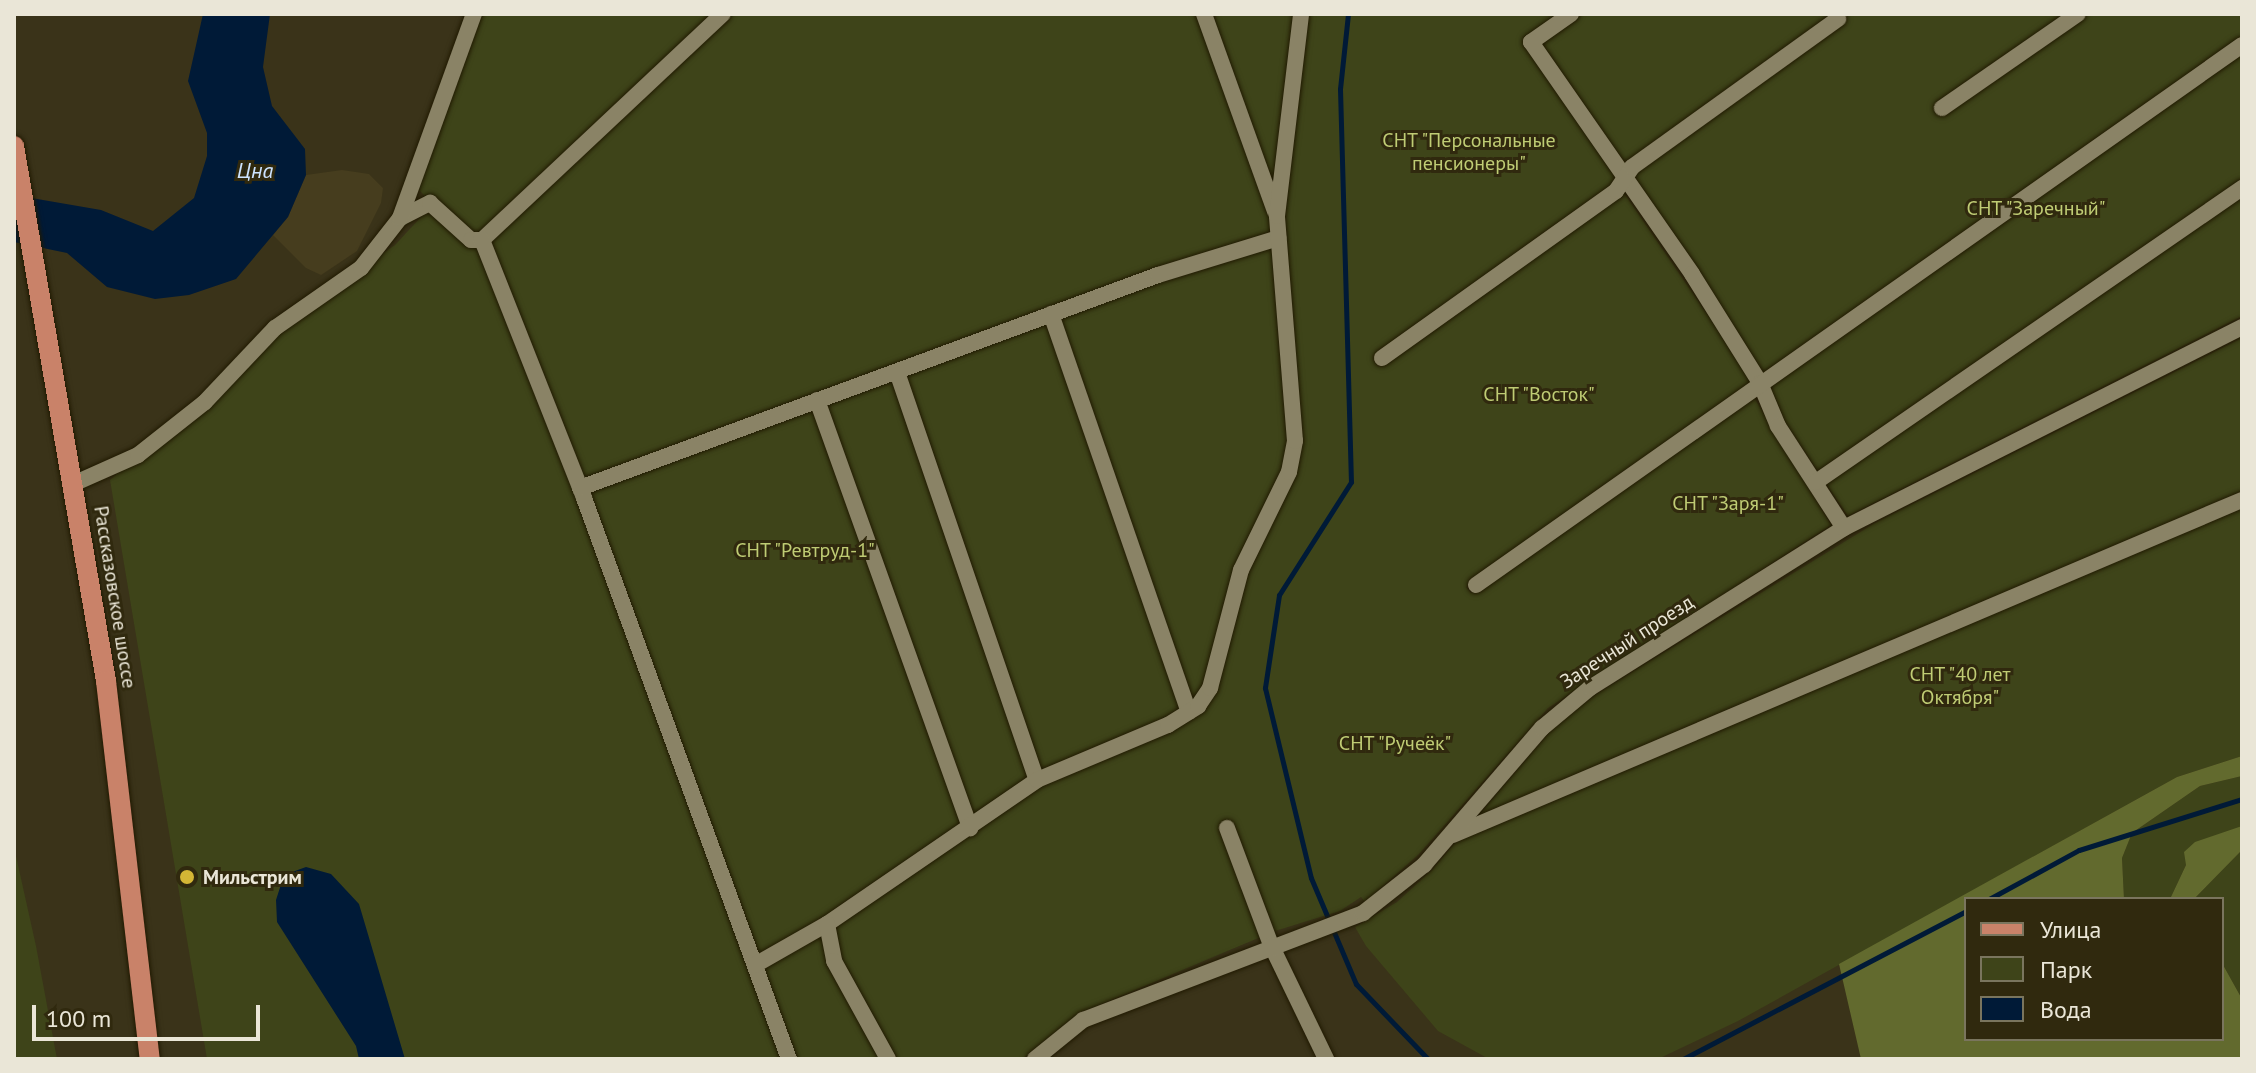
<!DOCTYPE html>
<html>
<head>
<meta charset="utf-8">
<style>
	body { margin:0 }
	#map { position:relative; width:2256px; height:1073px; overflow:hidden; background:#3a3319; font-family:"PT Sans",sans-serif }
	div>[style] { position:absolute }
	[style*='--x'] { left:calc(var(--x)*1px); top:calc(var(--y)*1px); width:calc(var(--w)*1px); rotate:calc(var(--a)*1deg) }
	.green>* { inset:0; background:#3e4419 }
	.forest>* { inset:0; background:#626a2e }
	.sand>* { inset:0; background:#463d1e }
	.water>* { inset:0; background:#001a37 }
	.stream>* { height:5px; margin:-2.5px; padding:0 2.5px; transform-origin:2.5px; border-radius:2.5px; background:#001a37 }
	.roads { filter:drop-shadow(0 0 2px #211a02) drop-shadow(0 0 2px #211a02) }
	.minor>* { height:16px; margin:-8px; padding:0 8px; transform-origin:8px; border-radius:8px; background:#8a8366 }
	.primary>* { height:20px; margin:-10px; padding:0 10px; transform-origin:10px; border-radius:10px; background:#c98269 }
	.dots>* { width:22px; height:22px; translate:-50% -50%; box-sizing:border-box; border:4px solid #30290e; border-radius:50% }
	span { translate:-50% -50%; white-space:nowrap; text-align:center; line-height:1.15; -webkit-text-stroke:6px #30290e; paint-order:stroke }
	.park-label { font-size:20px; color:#bfcc74 }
	.street-label { font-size:20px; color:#eae6d7 }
	.poi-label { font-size:20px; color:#eae6d7; font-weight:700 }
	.left { translate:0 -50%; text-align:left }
	.water-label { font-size:22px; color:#cce3ff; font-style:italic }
	.frame { position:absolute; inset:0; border:16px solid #eae6d7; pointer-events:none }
	.legend { position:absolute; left:1964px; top:897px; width:260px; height:144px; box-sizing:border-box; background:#30290e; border:2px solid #7a755e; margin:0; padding:10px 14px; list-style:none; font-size:24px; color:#eae6d7 }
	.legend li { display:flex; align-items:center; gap:16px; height:40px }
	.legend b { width:40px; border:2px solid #7a755e }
	.scale { position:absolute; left:32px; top:1005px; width:228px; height:36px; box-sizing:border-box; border:4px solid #eae6d7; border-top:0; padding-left:10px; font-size:24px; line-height:28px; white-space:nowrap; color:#eae6d7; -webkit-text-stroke:6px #30290e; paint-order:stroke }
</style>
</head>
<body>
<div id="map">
	<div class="green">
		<div style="clip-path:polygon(475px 14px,2242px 14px,2242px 316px,1848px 516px,1619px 174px,1613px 189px,1377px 356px,1378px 367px,1624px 193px,1754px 383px,1466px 587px,1471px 593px,1753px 396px,1831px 525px,1548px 708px,1419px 854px,1365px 902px,1361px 897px,1340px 911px,1275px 931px,1078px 1014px,1022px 1059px,207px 1059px,110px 480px,220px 386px,275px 328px,395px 245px,433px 204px,411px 182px)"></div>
		<div style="clip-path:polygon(2242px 338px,2242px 756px,2177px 777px,1738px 1021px,1658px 1059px,1489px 1059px,1438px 1031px,1366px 946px,1355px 927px,1397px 902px,1432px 870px,1553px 728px,1598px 693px,1875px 523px)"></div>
		<div style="clip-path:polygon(2242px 776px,2242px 826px,2186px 865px,2170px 899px,2124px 899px,2122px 858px,2132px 833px,2200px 786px)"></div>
		<div style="clip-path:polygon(14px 847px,36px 946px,57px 1059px,14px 1059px)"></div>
		<div style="clip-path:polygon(2242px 850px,2242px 999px,2222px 963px,2222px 899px,2194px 899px)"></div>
	</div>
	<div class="forest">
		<div style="clip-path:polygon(2242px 756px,2242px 776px,2200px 786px,2132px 833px,2122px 858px,2124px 899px,1966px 899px,1966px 1039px,2222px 1039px,2222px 963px,2242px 999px,2242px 1059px,1861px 1059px,1839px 964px,2177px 777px)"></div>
		<div style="clip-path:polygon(2242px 826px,2242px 850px,2194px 899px,2170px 899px,2186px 865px,2184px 852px,2195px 842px)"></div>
	</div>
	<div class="sand">
		<div style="clip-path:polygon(342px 170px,369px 174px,383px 188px,381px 203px,357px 251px,321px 275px,306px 268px,273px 235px,288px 217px,306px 175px)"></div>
	</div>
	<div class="water">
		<div style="clip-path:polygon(203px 14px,270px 14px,263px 67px,272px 106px,305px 149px,306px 175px,288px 217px,236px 279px,189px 295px,155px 299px,107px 287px,67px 253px,14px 242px,14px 195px,101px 210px,153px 231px,194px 198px,207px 156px,207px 133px,188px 81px)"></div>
		<div style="clip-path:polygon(306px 867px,331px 874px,359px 904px,405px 1059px,359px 1059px,356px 1046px,277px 922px,276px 900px,284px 875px)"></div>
	</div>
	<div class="stream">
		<div style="--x:1348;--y:14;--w:75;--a:96.1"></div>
		<div style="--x:1340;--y:89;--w:393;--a:88.4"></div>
		<div style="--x:1351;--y:482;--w:134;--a:122.5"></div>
		<div style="--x:1279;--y:595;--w:94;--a:98.6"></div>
		<div style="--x:1265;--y:688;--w:195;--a:76.4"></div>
		<div style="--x:1311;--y:878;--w:115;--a:67"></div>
		<div style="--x:1356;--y:984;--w:104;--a:46.2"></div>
		<div style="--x:1989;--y:899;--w:102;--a:-28.6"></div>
		<div style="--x:2079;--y:850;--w:171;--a:-17.4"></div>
		<div style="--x:1683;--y:1059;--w:319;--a:-27.6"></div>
	</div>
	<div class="roads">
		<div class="minor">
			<div style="--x:1204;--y:14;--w:209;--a:70.2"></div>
			<div style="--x:1571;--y:14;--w:49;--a:145"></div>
			<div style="--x:1531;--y:42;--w:282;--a:55.2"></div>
			<div style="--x:1692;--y:274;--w:128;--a:58"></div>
			<div style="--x:1760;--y:383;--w:47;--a:67.3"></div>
			<div style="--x:1778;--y:426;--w:121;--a:57.1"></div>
			<div style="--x:1942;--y:108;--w:165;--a:-34.7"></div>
			<div style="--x:400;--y:218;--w:34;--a:-27"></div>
			<div style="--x:430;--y:203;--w:55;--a:42.1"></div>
			<div style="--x:471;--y:240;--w:11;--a:0"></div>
			<div style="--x:482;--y:240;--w:330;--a:-43.2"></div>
			<div style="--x:482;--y:240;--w:277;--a:68.4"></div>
			<div style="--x:584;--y:498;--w:597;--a:69.93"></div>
			<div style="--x:1051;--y:314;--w:421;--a:70.9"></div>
			<div style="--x:1382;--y:358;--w:287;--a:-35.5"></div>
			<div style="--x:1616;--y:191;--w:29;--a:-56"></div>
			<div style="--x:1632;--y:167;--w:254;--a:-35.7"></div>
			<div style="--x:897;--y:372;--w:431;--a:71.1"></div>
			<div style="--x:817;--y:400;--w:455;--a:70.3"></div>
			<div style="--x:1816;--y:482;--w:518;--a:-34.61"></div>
			<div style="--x:73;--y:484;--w:71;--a:-24"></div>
			<div style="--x:138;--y:455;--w:85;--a:-38.3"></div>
			<div style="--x:205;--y:402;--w:102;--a:-46.6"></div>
			<div style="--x:275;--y:328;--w:105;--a:-34.9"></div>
			<div style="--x:361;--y:268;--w:63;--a:-52"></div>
			<div style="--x:400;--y:218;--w:217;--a:-70.1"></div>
			<div style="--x:580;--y:488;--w:616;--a:-20.23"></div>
			<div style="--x:1158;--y:275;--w:126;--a:-17.1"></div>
			<div style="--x:1476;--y:585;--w:937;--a:-35.18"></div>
			<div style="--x:1227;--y:828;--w:125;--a:69.4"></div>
			<div style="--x:1271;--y:945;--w:127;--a:64.2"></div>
			<div style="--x:1453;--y:835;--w:857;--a:-23.01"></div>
			<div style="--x:827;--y:924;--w:255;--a:-34.4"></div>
			<div style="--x:1037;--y:780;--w:142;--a:-22.8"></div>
			<div style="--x:1168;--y:725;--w:36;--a:-32"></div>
			<div style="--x:1198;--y:706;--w:22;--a:-56"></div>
			<div style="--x:1210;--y:688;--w:122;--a:-75.3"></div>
			<div style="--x:1241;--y:570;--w:109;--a:-63.9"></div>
			<div style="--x:1289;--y:472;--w:32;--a:-79"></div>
			<div style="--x:1295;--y:441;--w:226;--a:-94.6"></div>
			<div style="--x:1277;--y:216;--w:203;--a:-83.2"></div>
			<div style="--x:755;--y:965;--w:83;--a:-29.7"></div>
			<div style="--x:827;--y:924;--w:38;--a:79"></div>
			<div style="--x:834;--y:961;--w:112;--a:61.1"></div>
			<div style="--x:1035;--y:1059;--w:62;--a:-39.1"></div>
			<div style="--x:1083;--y:1020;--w:300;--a:-20.9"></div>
			<div style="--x:1363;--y:913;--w:78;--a:-38.2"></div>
			<div style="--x:1424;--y:865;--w:181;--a:-49.3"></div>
			<div style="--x:1542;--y:728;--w:62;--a:-39.8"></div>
			<div style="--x:1590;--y:688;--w:300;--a:-32.2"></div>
			<div style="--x:1844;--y:528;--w:446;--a:-26.8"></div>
		</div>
		<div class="primary">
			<div style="--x:14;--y:146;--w:543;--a:80.24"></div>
			<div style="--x:106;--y:681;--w:381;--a:83.4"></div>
		</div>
	</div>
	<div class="dots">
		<div style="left:187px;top:877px;background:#d4b635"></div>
	</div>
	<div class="park-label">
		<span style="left:1469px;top:152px">СНТ "Персональные<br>пенсионеры"</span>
		<span style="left:2036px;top:208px">СНТ "Заречный"</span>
		<span style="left:1539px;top:394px">СНТ "Восток"</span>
		<span style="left:1728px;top:503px">СНТ "Заря-1"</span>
		<span style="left:805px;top:550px">СНТ "Ревтруд-1"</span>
		<span style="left:1960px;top:686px">СНТ "40 лет<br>Октября"</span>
		<span style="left:1395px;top:743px">СНТ "Ручеёк"</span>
	</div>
	<div class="street-label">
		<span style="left:115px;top:597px;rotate:81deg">Рассказовское шоссе</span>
		<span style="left:1627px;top:642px;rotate:-33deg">Заречный проезд</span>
	</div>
	<div class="poi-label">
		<span class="left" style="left:203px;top:877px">Мильстрим</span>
	</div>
	<div class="water-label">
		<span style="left:255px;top:171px">Цна</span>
	</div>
	<div class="frame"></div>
	<ul class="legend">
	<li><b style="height:10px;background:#c98269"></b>Улица</li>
	<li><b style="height:22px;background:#3e4419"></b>Парк</li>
	<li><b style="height:22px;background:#001a37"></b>Вода</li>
	</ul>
	<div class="scale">100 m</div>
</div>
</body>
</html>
